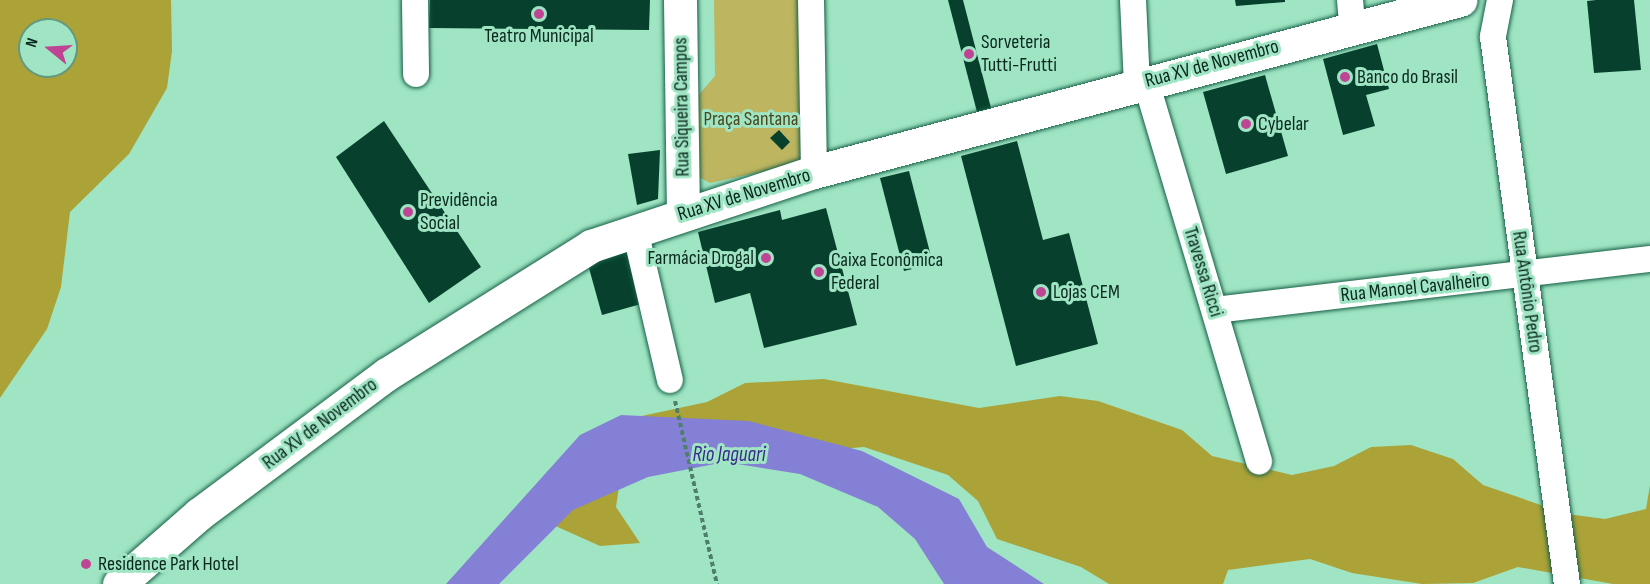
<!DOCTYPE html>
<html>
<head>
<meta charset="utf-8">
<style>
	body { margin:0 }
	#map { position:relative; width:1650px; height:584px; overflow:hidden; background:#9fe5c4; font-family:"Sofia Sans Condensed",sans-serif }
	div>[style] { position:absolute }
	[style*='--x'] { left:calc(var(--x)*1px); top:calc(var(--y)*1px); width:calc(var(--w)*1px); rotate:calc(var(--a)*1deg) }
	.green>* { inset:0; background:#bdb560 }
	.forest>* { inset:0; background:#aba238 }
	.water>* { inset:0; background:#8480d5 }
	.building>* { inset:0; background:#07412d }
	.path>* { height:4px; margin-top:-2px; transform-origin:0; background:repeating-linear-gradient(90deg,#4f7f6a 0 4.5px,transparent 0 7.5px) }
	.roads { filter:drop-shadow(0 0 2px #166045) drop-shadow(0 0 2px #166045) }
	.minor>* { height:26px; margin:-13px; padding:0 13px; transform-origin:13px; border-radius:13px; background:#fff }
	.major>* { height:33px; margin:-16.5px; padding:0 16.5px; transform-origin:16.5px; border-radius:16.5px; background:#fff }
	.dots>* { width:16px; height:16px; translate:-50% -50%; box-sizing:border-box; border:3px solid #9fe5c4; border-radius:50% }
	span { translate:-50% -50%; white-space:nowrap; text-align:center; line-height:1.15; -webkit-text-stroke:6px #9fe5c4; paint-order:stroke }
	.poi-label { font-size:20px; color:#0a281c }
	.left { translate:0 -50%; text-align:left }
	.right { translate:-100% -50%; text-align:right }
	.street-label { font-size:20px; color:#0a281c }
	.park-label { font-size:20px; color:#4a471c }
	.water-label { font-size:21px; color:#3b298c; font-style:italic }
	.north { position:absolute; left:18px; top:18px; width:60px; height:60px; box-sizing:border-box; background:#9fe5c4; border:2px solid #639981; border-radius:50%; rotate:288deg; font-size:16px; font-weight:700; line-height:24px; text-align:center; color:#0a281c }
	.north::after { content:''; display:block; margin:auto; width:21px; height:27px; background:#c04494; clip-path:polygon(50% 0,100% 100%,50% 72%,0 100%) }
</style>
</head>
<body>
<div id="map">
	<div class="green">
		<div style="clip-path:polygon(714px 0,801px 0,804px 157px,798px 164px,710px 183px,699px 177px,696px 98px,715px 76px)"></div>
	</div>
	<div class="forest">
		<div style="clip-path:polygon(evenodd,0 0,171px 0,172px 51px,167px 88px,129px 154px,70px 212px,61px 287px,47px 329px,0 398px,0 0,30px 30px,66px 30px,66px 66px,30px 66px,30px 30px)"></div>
		<div style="clip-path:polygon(824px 379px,979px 408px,1060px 396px,1098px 401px,1182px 430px,1212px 456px,1292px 475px,1334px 466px,1371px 447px,1411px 445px,1453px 459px,1483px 485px,1567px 514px,1605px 519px,1646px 509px,1650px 485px,1650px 584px,1613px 584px,1518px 567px,1473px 583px,1422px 584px,1352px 573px,1310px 559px,1228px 570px,1223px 584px,1109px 584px,1081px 567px,997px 539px,978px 501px,948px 475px,864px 447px,622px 467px,616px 507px,640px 543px,600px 546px,522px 511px,623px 420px,707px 402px,745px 383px)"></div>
	</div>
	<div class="water">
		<div style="clip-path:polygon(621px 415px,749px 421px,862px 451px,959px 499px,987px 547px,1044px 584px,944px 584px,915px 539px,878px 507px,800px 474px,725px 462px,648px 477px,573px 510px,499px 584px,446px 584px,580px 435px)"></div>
	</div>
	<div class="building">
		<div style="clip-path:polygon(430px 0,650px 0,649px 30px,429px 28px)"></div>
		<div style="clip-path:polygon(948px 0,963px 0,991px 108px,977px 112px)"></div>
		<div style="clip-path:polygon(1235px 0,1285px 0,1285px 2px,1236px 6px)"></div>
		<div style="clip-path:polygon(1596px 0,1634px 0,1641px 70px,1594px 73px,1587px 1px)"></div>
		<div style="clip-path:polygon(1377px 44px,1389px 89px,1366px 95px,1375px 126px,1343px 135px,1323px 59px)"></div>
		<div style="clip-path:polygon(1265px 75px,1288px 156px,1226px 174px,1203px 92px)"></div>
		<div style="clip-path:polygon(384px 121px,481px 267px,429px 303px,336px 157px)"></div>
		<div style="clip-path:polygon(779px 130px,790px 142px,782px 150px,770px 138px)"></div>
		<div style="clip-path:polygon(1017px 141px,1043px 240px,1069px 233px,1098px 344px,1016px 366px,961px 156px)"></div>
		<div style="clip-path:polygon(660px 150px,658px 199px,637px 205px,628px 154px)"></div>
		<div style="clip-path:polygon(909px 171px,933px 264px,904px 271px,880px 178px)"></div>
		<div style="clip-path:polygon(826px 208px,857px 325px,764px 348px,750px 293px,715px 303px,698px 232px,780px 210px,782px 220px)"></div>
		<div style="clip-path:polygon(626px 250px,641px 304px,602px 315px,587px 261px)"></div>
	</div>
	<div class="path">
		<div style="--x:675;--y:401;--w:188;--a:77.1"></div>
	</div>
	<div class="roads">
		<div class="minor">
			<div style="--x:415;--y:0;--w:74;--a:89.2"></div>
			<div style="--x:811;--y:0;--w:172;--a:89"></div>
			<div style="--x:1133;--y:0;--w:85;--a:87.3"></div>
			<div style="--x:1350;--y:0;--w:25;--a:85"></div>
			<div style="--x:1500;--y:0;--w:38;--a:101"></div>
			<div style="--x:1493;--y:37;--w:552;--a:82.3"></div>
			<div style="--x:1146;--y:82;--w:396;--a:73.4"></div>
			<div style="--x:635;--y:230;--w:154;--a:76.9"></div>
			<div style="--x:1215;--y:310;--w:438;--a:-6.7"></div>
		</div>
		<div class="major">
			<div style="--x:680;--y:0;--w:213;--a:89.2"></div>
			<div style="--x:119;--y:584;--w:106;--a:-41.2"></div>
			<div style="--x:199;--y:514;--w:234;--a:-36.7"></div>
			<div style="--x:387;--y:374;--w:241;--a:-32.1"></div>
			<div style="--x:591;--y:246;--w:235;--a:-18.4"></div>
			<div style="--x:814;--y:172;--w:669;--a:-14.91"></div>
		</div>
	</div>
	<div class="dots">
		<div style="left:539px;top:14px;background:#c04494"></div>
		<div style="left:969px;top:54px;background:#c04494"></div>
		<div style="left:1345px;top:77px;background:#c04494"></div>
		<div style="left:1246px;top:124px;background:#c04494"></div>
		<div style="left:408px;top:212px;background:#c04494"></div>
		<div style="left:766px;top:258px;background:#c04494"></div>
		<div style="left:819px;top:272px;background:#c04494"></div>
		<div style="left:1041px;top:292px;background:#c04494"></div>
		<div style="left:86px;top:564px;background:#c04494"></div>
	</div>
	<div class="poi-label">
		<span style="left:539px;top:36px">Teatro Municipal</span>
		<span class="left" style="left:981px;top:54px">Sorveteria<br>Tutti-Frutti</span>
		<span class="left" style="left:1357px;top:77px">Banco do Brasil</span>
		<span class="left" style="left:1258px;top:124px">Cybelar</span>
		<span class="left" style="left:420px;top:212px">Previdência<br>Social</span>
		<span class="right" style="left:754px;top:258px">Farmácia Drogal</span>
		<span class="left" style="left:831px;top:272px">Caixa Econômica<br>Federal</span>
		<span class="left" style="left:1053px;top:292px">Lojas CEM</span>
		<span class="left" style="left:98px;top:564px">Residence Park Hotel</span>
	</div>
	<div class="street-label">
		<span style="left:1212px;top:64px;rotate:-15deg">Rua XV de Novembro</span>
		<span style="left:682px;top:107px;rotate:-91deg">Rua Siqueira Campos</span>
		<span style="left:744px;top:195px;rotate:-17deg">Rua XV de Novembro</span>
		<span style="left:1203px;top:272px;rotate:73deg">Travessa Ricci</span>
		<span style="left:1415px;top:288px;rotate:-6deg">Rua Manoel Cavalheiro</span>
		<span style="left:1527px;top:292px;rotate:82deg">Rua Antônio Pedro</span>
		<span style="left:320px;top:424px;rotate:-37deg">Rua XV de Novembro</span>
	</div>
	<div class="park-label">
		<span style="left:751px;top:119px">Praça Santana</span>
	</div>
	<div class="water-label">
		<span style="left:729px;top:455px">Rio Jaguari</span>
	</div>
	<div class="north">N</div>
</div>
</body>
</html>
